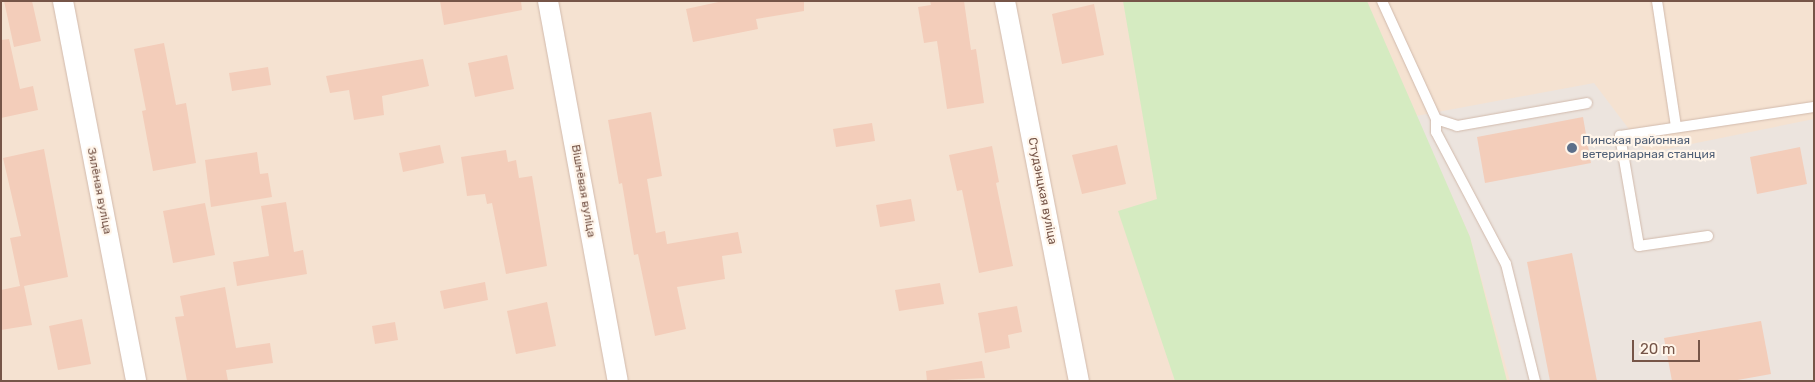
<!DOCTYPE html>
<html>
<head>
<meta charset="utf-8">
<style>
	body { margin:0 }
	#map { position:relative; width:1815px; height:382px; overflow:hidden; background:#fdf1e3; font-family:Rubik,sans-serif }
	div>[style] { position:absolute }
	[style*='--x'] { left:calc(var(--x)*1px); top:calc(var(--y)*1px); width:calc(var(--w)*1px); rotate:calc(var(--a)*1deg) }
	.residential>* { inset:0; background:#f5e2d1 }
	.industrial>* { inset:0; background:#ece4de }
	.green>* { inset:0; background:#d5ebc1 }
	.building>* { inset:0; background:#f3cdba }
	.roads { filter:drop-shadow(0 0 1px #d1baac) drop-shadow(0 0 1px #d1baac) }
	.lane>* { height:10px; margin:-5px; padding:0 5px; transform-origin:5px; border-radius:5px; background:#fff }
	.street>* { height:20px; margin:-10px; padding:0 10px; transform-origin:10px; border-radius:10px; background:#fff }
	.dots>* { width:14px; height:14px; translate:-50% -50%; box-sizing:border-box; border:2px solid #fff5ea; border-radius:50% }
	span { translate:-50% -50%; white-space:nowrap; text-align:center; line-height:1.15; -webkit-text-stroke:4.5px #fff5ea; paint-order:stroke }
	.service-label { font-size:12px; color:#4e5e75 }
	.left { translate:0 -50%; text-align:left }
	.street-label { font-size:12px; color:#765548 }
	.frame { position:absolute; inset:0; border:2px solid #765548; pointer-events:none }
	.scale { position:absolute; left:1632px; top:340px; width:68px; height:22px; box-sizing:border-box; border:2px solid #765548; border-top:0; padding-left:6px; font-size:15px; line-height:18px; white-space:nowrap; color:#765548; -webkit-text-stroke:4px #fff5ea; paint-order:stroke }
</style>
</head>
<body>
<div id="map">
	<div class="residential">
		<div style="clip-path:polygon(1px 1px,1814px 1px,1814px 381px,1px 381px)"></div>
	</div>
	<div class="industrial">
		<div style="clip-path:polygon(1594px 83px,1647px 153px,1814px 119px,1814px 381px,1510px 381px,1470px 237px,1416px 116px)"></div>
	</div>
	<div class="green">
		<div style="clip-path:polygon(1123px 1px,1367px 1px,1470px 237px,1507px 381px,1175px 381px,1118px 211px,1157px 199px)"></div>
	</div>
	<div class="building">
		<div style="clip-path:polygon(4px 1px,32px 1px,41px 41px,14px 47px)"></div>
		<div style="clip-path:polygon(440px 1px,521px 1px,522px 10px,444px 25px)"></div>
		<div style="clip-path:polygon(723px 1px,804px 1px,804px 11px,756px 19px,758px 29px,693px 42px,686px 9px)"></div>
		<div style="clip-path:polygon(930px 1px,964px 1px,971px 50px,976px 49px,984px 103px,947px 109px,937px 41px,924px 43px,918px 7px,931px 5px)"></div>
		<div style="clip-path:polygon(1094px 4px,1104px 55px,1062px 64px,1052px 14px)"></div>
		<div style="clip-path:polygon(9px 39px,20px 89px,33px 86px,38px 110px,1px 118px,1px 40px)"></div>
		<div style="clip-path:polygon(164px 43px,176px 105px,186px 103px,196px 163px,153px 171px,142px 111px,146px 110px,134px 49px)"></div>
		<div style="clip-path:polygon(507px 55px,514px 89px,475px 97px,468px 63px)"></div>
		<div style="clip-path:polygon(423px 59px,429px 86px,382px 96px,384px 115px,354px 120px,349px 90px,330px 93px,326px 76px)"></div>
		<div style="clip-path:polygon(268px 67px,271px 85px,232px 91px,229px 73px)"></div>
		<div style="clip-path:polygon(651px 112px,662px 176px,647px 179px,656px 233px,665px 231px,667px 244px,738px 232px,742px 253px,722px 256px,725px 279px,677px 287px,686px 329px,655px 336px,638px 254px,634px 255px,622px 183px,619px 184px,608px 120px)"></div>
		<div style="clip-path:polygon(1583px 117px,1591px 163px,1485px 183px,1477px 137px)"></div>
		<div style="clip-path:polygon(872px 123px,875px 141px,836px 147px,833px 129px)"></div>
		<div style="clip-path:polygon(440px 145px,444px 163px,403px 172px,399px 153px)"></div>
		<div style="clip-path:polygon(1117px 145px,1126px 184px,1082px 194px,1072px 155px)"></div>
		<div style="clip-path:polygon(992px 146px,999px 182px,996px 183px,1013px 266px,979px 273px,962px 190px,957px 191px,949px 155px)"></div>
		<div style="clip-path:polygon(1800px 147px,1807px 184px,1757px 194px,1750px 157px)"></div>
		<div style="clip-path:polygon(44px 149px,68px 277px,24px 286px,32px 325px,1px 330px,1px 290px,20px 286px,10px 238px,21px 236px,3px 158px)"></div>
		<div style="clip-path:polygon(506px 150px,508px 162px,516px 160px,519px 178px,532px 176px,547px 266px,506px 274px,492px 203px,487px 204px,485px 194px,467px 196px,461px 157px)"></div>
		<div style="clip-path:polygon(257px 152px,260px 174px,268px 173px,272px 197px,211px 207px,205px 160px)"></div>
		<div style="clip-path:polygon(911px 199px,915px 221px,880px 227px,876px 205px)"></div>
		<div style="clip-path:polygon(286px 202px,294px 252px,303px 250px,307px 274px,237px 286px,233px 262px,269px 256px,261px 206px)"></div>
		<div style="clip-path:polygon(205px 203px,215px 255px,173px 263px,163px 211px)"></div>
		<div style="clip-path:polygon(1572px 253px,1597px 381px,1550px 381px,1527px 262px)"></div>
		<div style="clip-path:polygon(485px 282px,488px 300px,444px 309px,440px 291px)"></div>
		<div style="clip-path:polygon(940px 283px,944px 304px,899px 311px,895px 290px)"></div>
		<div style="clip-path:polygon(225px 287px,236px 348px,270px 343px,273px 363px,226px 370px,228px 381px,187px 381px,175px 317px,184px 316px,180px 296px)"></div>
		<div style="clip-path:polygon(547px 302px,556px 346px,516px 354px,507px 311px)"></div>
		<div style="clip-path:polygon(1017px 306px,1022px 332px,1008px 335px,1010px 348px,985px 353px,978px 313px)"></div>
		<div style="clip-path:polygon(82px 319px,91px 364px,58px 370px,49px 326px)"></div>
		<div style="clip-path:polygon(1761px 321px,1771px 374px,1732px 381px,1672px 381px,1664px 338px)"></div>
		<div style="clip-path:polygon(395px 322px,398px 340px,375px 344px,372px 326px)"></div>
		<div style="clip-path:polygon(982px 361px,985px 378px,927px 381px,926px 371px)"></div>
	</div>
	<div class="roads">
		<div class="lane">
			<div style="--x:1382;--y:1;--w:130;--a:65.4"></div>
			<div style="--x:1436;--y:119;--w:13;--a:90"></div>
			<div style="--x:1436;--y:132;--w:149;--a:62.1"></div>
			<div style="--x:1506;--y:264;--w:121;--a:76.1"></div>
			<div style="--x:1657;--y:1;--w:126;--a:81.4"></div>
			<div style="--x:1436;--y:119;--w:22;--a:18"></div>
			<div style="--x:1457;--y:126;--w:132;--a:-10"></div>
			<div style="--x:1708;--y:236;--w:70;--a:171.8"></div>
			<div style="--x:1639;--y:246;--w:112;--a:-99.8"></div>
			<div style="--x:1620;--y:136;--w:196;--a:-8.5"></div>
		</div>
		<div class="street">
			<div style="--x:63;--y:1;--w:387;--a:79.1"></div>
			<div style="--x:548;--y:1;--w:386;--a:79.6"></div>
			<div style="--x:1005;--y:1;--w:387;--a:79"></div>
		</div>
	</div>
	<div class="dots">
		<div style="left:1572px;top:148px;background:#5c6f8a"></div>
	</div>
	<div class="service-label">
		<span class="left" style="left:1582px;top:148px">Пинская районная<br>ветеринарная станция</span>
	</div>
	<div class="street-label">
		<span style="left:99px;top:191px;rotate:79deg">Зялёная вуліца</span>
		<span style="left:583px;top:191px;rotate:80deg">Вішнёвая вуліца</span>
		<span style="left:1042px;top:191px;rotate:79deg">Студэнцкая вуліца</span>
	</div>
	<div class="frame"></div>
	<div class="scale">20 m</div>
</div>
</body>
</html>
